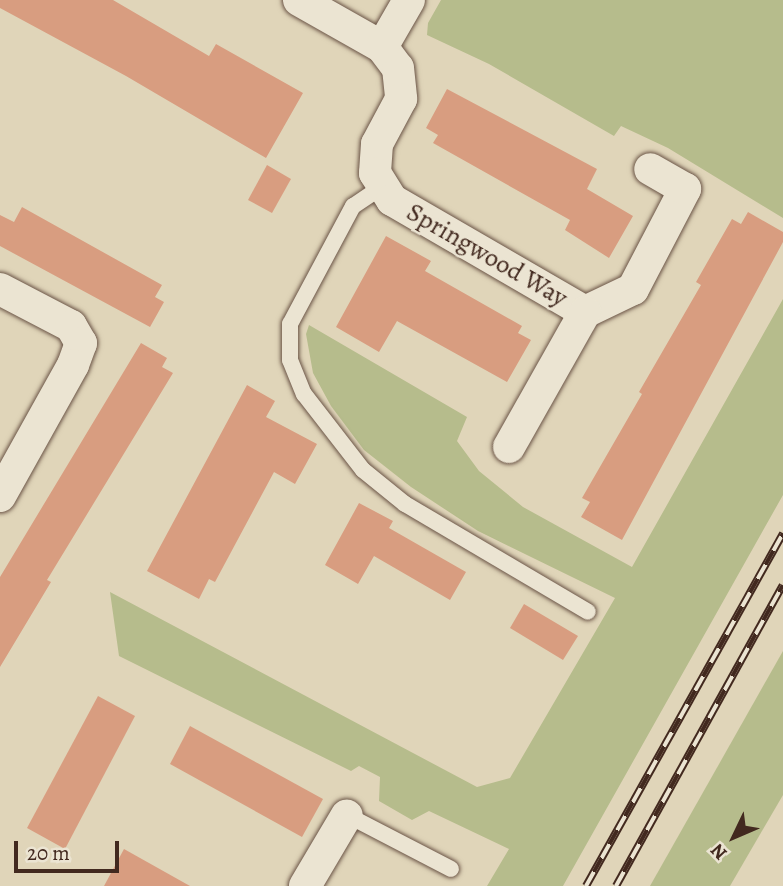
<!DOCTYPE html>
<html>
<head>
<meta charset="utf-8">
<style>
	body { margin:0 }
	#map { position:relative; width:783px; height:886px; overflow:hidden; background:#e0d5b9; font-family:Alegreya,serif }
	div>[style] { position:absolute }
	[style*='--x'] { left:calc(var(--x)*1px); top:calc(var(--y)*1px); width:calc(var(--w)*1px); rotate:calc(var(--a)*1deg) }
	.green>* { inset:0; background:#b6bc8c }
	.building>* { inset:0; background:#d89d80 }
	.roads { filter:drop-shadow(0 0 2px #6a5446) drop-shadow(0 0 2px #6a5446) }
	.service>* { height:16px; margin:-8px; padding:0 8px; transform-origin:8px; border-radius:8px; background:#ebe4d2 }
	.minor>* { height:32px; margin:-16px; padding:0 16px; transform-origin:16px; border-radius:16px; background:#ebe4d2 }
	.rail>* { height:8px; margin-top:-4px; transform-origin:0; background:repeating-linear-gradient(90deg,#ebe4d2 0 16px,#42291f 0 32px); box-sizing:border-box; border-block:2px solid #42291f }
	span { translate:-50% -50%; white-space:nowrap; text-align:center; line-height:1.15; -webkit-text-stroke:5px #ebe4d2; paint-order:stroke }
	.street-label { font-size:26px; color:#42291f }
	.north { position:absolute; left:699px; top:802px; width:70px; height:70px; -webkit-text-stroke:5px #ebe4d2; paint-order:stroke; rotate:226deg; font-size:19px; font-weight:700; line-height:28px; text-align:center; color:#42291f }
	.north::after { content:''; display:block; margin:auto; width:24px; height:32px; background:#42291f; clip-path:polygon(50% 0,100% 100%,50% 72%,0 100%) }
	.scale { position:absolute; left:14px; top:841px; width:105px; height:32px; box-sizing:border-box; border:4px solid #42291f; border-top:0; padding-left:9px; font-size:21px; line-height:24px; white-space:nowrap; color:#42291f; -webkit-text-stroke:5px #ebe4d2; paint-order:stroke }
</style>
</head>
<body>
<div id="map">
	<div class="green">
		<div style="clip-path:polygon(441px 0,783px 0,783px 218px,668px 148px,621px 126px,614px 136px,489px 64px,427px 35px,428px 23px)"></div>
		<div style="clip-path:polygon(783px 299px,783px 495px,563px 886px,487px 886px,509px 849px,429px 811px,412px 820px,379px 801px,380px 777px,359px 766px,351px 771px,119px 656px,110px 592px,477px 787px,510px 778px,615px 598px,478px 531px,411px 487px,364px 450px,331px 406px,313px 373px,306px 334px,309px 325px,467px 417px,457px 441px,479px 471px,523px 507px,632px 567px)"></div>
		<div style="clip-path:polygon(783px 651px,783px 795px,730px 886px,650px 886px)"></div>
	</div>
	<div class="building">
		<div style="clip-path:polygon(0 0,113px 0,209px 56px,216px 44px,303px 93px,266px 158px,126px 76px,0 8px)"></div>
		<div style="clip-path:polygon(447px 89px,597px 169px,587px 189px,633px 216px,609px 258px,565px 230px,570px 220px,433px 143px,438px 135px,426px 128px)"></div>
		<div style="clip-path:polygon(267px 165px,291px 179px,272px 213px,248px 200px)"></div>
		<div style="clip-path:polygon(22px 207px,162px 285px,155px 297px,164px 302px,150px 327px,0 246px,0 215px,14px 222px)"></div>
		<div style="clip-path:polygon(748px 212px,783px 232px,783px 242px,622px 540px,581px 517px,590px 502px,582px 498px,642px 394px,639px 392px,701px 285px,696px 282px,732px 219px,741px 224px)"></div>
		<div style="clip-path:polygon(386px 236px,431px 261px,425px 271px,522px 326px,518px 333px,531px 340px,507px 382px,397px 321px,379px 352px,336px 327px)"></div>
		<div style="clip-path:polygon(141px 343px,167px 358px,162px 367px,173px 373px,47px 580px,51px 582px,0 667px,0 577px)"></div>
		<div style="clip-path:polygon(247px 385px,275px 401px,266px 417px,317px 444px,295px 484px,274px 472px,215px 582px,209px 579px,199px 599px,147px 571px)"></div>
		<div style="clip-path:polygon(359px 503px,393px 521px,389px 528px,466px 572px,450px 600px,374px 556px,358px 584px,325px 565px)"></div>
		<div style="clip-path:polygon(524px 604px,578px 636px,563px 660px,510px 628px)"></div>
		<div style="clip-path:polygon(98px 696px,135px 716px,65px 849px,27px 828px)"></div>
		<div style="clip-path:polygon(190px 726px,323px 799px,302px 837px,170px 764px)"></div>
		<div style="clip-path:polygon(124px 849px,190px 886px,104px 886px)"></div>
	</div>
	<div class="roads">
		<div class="service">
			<div style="--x:383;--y:186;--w:36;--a:146"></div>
			<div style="--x:353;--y:206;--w:134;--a:118.1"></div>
			<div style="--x:290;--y:324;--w:36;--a:90"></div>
			<div style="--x:290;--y:360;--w:37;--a:68"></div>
			<div style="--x:304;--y:394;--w:96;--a:52.2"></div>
			<div style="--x:363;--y:470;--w:54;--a:39"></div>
			<div style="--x:405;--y:504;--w:212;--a:30.5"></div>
			<div style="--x:347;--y:815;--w:117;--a:27.4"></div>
		</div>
		<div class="minor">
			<div style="--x:299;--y:0;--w:95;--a:29.5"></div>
			<div style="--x:382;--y:47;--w:26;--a:53"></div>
			<div style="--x:398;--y:68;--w:31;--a:84"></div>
			<div style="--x:401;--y:99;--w:51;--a:118.1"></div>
			<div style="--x:377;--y:144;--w:29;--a:94"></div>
			<div style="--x:375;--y:173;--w:32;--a:58"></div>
			<div style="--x:392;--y:200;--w:223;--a:30.1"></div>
			<div style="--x:585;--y:312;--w:53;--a:-25.6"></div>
			<div style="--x:633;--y:289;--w:113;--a:-62.5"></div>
			<div style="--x:685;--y:189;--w:40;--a:-150.3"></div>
			<div style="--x:382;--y:47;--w:54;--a:-60.1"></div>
			<div style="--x:0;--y:289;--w:80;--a:27.5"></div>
			<div style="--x:71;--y:326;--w:20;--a:60"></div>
			<div style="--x:81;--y:343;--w:23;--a:110"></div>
			<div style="--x:73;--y:365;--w:150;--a:119.1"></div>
			<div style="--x:509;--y:447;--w:155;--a:-60.6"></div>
			<div style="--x:305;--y:886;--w:82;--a:-59.4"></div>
		</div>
	</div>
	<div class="rail">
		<div style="--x:586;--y:886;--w:404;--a:-60.8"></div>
		<div style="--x:616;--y:886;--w:344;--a:-61"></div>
	</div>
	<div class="street-label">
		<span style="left:487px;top:255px;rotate:30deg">Springwood Way</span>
	</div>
	<div class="north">N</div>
	<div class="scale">20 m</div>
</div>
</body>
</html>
